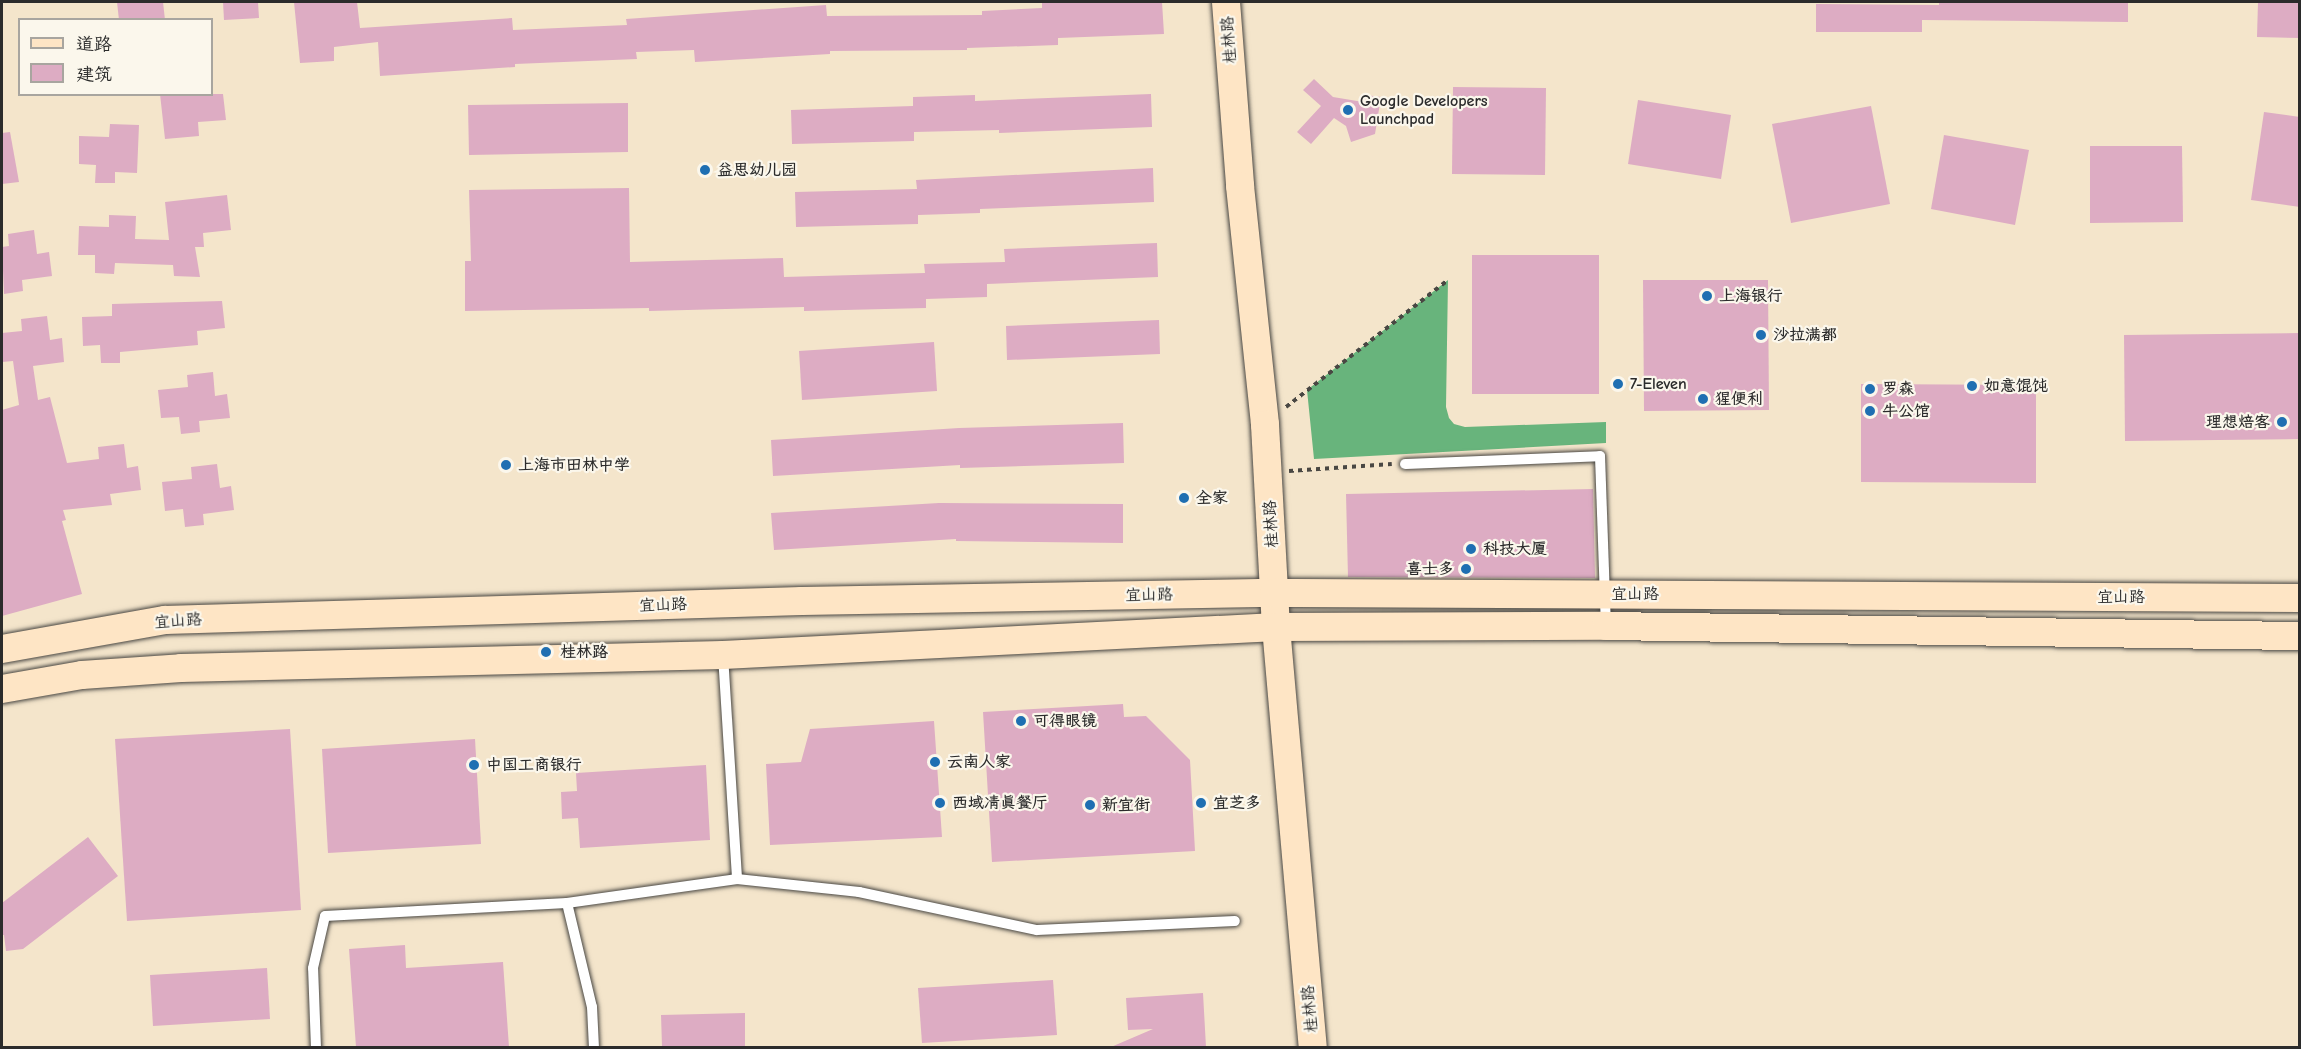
<!DOCTYPE html>
<html>
<head>
<meta charset="utf-8">
<style>
	body { margin:0 }
	#map { position:relative; width:2301px; height:1049px; overflow:hidden; background:#f4e5cb; font-family:"Comic Neue","LXGW WenKai TC",sans-serif }
	div>[style] { position:absolute }
	[style*='--x'] { left:calc(var(--x)*1px); top:calc(var(--y)*1px); width:calc(var(--w)*1px); rotate:calc(var(--a)*1deg) }
	.forest>* { inset:0; background:#68b47c }
	.building>* { inset:0; background:#ddacc3 }
	.path>* { height:4px; margin-top:-2px; transform-origin:0; background:repeating-linear-gradient(90deg,#494743 0 4.5px,transparent 0 9px) }
	.roads { filter:drop-shadow(0 0 2px #494743) drop-shadow(0 0 2px #494743) }
	.lane>* { height:10px; margin:-5px; padding:0 5px; transform-origin:5px; border-radius:5px; background:#fff }
	.secondary>* { height:28px; margin:-14px; padding:0 14px; transform-origin:14px; border-radius:14px; background:#fee5c5 }
	.dots>* { width:16px; height:16px; translate:-50% -50%; box-sizing:border-box; border:3px solid #fbf7ec; border-radius:50% }
	span { translate:-50% -50%; white-space:nowrap; text-align:center; line-height:1.15; -webkit-text-stroke:4.5px #fbf7ec; paint-order:stroke }
	.street-label { font-size:16px; color:#2b2b2b }
	.poi-label { font-size:16px; color:#2b2b2b; font-weight:700 }
	.left { translate:0 -50%; text-align:left }
	.right { translate:-100% -50%; text-align:right }
	.frame { position:absolute; inset:0; border:3px solid #2b2b2b; pointer-events:none }
	.legend { position:absolute; left:18px; top:18px; width:195px; height:78px; box-sizing:border-box; background:#fbf7ec; border:2px solid #a8a59f; margin:0; padding:8px 10px; list-style:none; font-size:18px; color:#2b2b2b }
	.legend li { display:flex; align-items:center; gap:12px; height:30px }
	.legend b { width:30px; border:2px solid #a8a59f }
</style>
</head>
<body>
<div id="map">
	<div class="forest">
		<div style="clip-path:polygon(1448px 280px,1446px 407px,1449px 418px,1454px 424px,1465px 427px,1606px 422px,1606px 443px,1314px 459px,1307px 390px)"></div>
	</div>
	<div class="building">
		<div style="clip-path:polygon(117px 2px,163px 2px,165px 20px,119px 20px)"></div>
		<div style="clip-path:polygon(223px 2px,258px 2px,259px 18px,224px 20px)"></div>
		<div style="clip-path:polygon(294px 2px,357px 2px,360px 28px,512px 18px,513px 30px,627px 25px,626px 19px,826px 5px,827px 16px,982px 15px,982px 11px,1042px 8px,1042px 3px,1162px 2px,1164px 34px,1058px 38px,1058px 45px,967px 48px,967px 50px,830px 51px,830px 54px,695px 62px,694px 50px,636px 52px,637px 59px,515px 64px,515px 67px,380px 76px,378px 42px,334px 47px,334px 61px,300px 63px)"></div>
		<div style="clip-path:polygon(1939px 2px,2128px 2px,2128px 22px,1922px 20px,1922px 32px,1816px 32px,1816px 4px,1939px 5px)"></div>
		<div style="clip-path:polygon(2258px 2px,2300px 2px,2300px 38px,2257px 37px)"></div>
		<div style="clip-path:polygon(1314px 79px,1333px 97px,1363px 102px,1366px 95px,1381px 97px,1375px 134px,1351px 142px,1346px 126px,1334px 118px,1311px 144px,1297px 132px,1321px 106px,1303px 90px)"></div>
		<div style="clip-path:polygon(1453px 87px,1546px 88px,1545px 175px,1452px 174px)"></div>
		<div style="clip-path:polygon(160px 94px,223px 94px,226px 120px,198px 122px,199px 136px,165px 139px)"></div>
		<div style="clip-path:polygon(1151px 94px,1152px 127px,999px 133px,999px 130px,914px 132px,914px 141px,792px 144px,791px 110px,913px 106px,913px 97px,975px 95px,975px 101px)"></div>
		<div style="clip-path:polygon(1638px 100px,1731px 115px,1721px 179px,1628px 164px)"></div>
		<div style="clip-path:polygon(628px 103px,628px 152px,469px 155px,468px 105px)"></div>
		<div style="clip-path:polygon(1871px 106px,1890px 204px,1791px 223px,1772px 124px)"></div>
		<div style="clip-path:polygon(2264px 112px,2300px 117px,2300px 207px,2251px 200px)"></div>
		<div style="clip-path:polygon(110px 124px,139px 125px,137px 173px,115px 172px,115px 183px,95px 183px,96px 165px,79px 164px,79px 136px,109px 137px)"></div>
		<div style="clip-path:polygon(10px 132px,19px 182px,2px 184px,2px 133px)"></div>
		<div style="clip-path:polygon(1944px 135px,2029px 150px,2015px 225px,1931px 209px)"></div>
		<div style="clip-path:polygon(2090px 146px,2182px 146px,2183px 222px,2090px 223px)"></div>
		<div style="clip-path:polygon(1153px 168px,1154px 202px,980px 209px,980px 213px,918px 215px,918px 224px,796px 227px,795px 192px,917px 189px,916px 180px)"></div>
		<div style="clip-path:polygon(629px 188px,630px 262px,783px 258px,784px 277px,925px 273px,924px 264px,1005px 262px,1004px 249px,1157px 243px,1158px 277px,987px 284px,987px 297px,926px 299px,926px 308px,804px 311px,804px 307px,649px 311px,649px 308px,465px 311px,465px 261px,471px 261px,469px 190px)"></div>
		<div style="clip-path:polygon(227px 195px,231px 230px,203px 233px,204px 247px,195px 247px,200px 277px,174px 276px,173px 265px,115px 263px,114px 274px,95px 273px,95px 255px,78px 255px,79px 226px,109px 227px,109px 215px,136px 216px,135px 239px,169px 240px,165px 202px)"></div>
		<div style="clip-path:polygon(34px 230px,37px 254px,49px 252px,52px 276px,22px 280px,23px 291px,4px 294px,2px 247px,9px 246px,8px 234px)"></div>
		<div style="clip-path:polygon(1472px 255px,1599px 255px,1599px 394px,1472px 394px)"></div>
		<div style="clip-path:polygon(1643px 280px,1768px 280px,1769px 410px,1644px 411px)"></div>
		<div style="clip-path:polygon(222px 301px,225px 328px,197px 331px,198px 345px,120px 352px,120px 363px,101px 363px,100px 345px,83px 346px,82px 317px,112px 316px,112px 304px)"></div>
		<div style="clip-path:polygon(47px 316px,50px 340px,62px 338px,64px 362px,33px 366px,38px 400px,50px 397px,67px 463px,99px 459px,98px 447px,124px 444px,127px 468px,138px 466px,141px 490px,110px 494px,112px 505px,63px 510px,66px 520px,62px 521px,82px 594px,2px 616px,2px 410px,19px 405px,13px 361px,2px 362px,2px 333px,22px 331px,21px 319px)"></div>
		<div style="clip-path:polygon(1159px 320px,1160px 354px,1007px 360px,1006px 326px)"></div>
		<div style="clip-path:polygon(2300px 333px,2300px 439px,2125px 441px,2124px 335px)"></div>
		<div style="clip-path:polygon(934px 342px,937px 391px,802px 400px,799px 351px)"></div>
		<div style="clip-path:polygon(213px 372px,215px 396px,227px 394px,230px 418px,199px 421px,200px 432px,181px 434px,179px 417px,161px 418px,158px 390px,188px 387px,187px 375px)"></div>
		<div style="clip-path:polygon(1861px 384px,2036px 385px,2036px 483px,1861px 482px)"></div>
		<div style="clip-path:polygon(1123px 423px,1124px 463px,960px 468px,960px 465px,773px 476px,771px 440px,959px 428px)"></div>
		<div style="clip-path:polygon(217px 464px,220px 488px,231px 486px,234px 510px,203px 514px,204px 525px,185px 527px,183px 509px,165px 511px,162px 482px,192px 479px,191px 467px)"></div>
		<div style="clip-path:polygon(1593px 489px,1595px 578px,1348px 577px,1346px 494px)"></div>
		<div style="clip-path:polygon(939px 503px,1123px 504px,1123px 543px,956px 541px,956px 539px,774px 550px,771px 513px)"></div>
		<div style="clip-path:polygon(1123px 704px,1124px 717px,1146px 716px,1190px 760px,1195px 851px,992px 862px,983px 712px)"></div>
		<div style="clip-path:polygon(934px 721px,942px 837px,770px 845px,766px 764px,801px 762px,810px 729px)"></div>
		<div style="clip-path:polygon(290px 729px,301px 910px,127px 921px,115px 739px)"></div>
		<div style="clip-path:polygon(475px 739px,481px 844px,328px 853px,322px 749px)"></div>
		<div style="clip-path:polygon(706px 765px,710px 840px,580px 848px,578px 818px,562px 819px,561px 792px,577px 791px,576px 773px)"></div>
		<div style="clip-path:polygon(88px 837px,118px 876px,23px 949px,6px 951px,4px 935px,2px 935px,2px 903px)"></div>
		<div style="clip-path:polygon(405px 945px,406px 968px,503px 962px,509px 1047px,356px 1047px,349px 949px)"></div>
		<div style="clip-path:polygon(267px 968px,270px 1019px,153px 1026px,150px 975px)"></div>
		<div style="clip-path:polygon(1053px 980px,1057px 1035px,922px 1043px,918px 988px)"></div>
		<div style="clip-path:polygon(1203px 993px,1206px 1047px,1111px 1047px,1153px 1029px,1128px 1030px,1126px 998px)"></div>
		<div style="clip-path:polygon(745px 1013px,745px 1047px,662px 1047px,661px 1015px)"></div>
	</div>
	<div class="path">
		<div style="--x:1286;--y:407;--w:206;--a:-38.1"></div>
		<div style="--x:1289;--y:471;--w:103;--a:-3.9"></div>
	</div>
	<div class="roads">
		<div class="lane">
			<div style="--x:1405;--y:464;--w:195;--a:-2.3"></div>
			<div style="--x:1600;--y:456;--w:170;--a:88"></div>
			<div style="--x:723;--y:655;--w:224;--a:86.4"></div>
			<div style="--x:567;--y:903;--w:107;--a:76.5"></div>
			<div style="--x:592;--y:1007;--w:41;--a:87.2"></div>
			<div style="--x:316;--y:1048;--w:80;--a:-92.1"></div>
			<div style="--x:313;--y:968;--w:53;--a:-77"></div>
			<div style="--x:325;--y:916;--w:242;--a:-3.1"></div>
			<div style="--x:567;--y:903;--w:172;--a:-8"></div>
			<div style="--x:737;--y:879;--w:123;--a:6.1"></div>
			<div style="--x:859;--y:892;--w:182;--a:12.1"></div>
			<div style="--x:1037;--y:930;--w:198;--a:-2.6"></div>
		</div>
		<div class="secondary">
			<div style="--x:1226;--y:2;--w:185;--a:85.6"></div>
			<div style="--x:1240;--y:186;--w:240;--a:84"></div>
			<div style="--x:1265;--y:425;--w:202;--a:86.9"></div>
			<div style="--x:1276;--y:627;--w:423;--a:85"></div>
			<div style="--x:2;--y:649;--w:166;--a:-10.1"></div>
			<div style="--x:165;--y:620;--w:637;--a:-1.71"></div>
			<div style="--x:802;--y:601;--w:472;--a:-1"></div>
			<div style="--x:1274;--y:593;--w:1026;--a:0.28"></div>
			<div style="--x:2;--y:689;--w:81;--a:-9.9"></div>
			<div style="--x:82;--y:675;--w:99;--a:-4"></div>
			<div style="--x:181;--y:668;--w:542;--a:-1.37"></div>
			<div style="--x:723;--y:655;--w:554;--a:-2.9"></div>
			<div style="--x:1276;--y:627;--w:330;--a:-0.2"></div>
			<div style="--x:1606;--y:626;--w:694;--a:0.83"></div>
		</div>
	</div>
	<div class="dots">
		<div style="left:1348px;top:110px;background:#1f6fb2"></div>
		<div style="left:705px;top:170px;background:#1f6fb2"></div>
		<div style="left:1707px;top:296px;background:#1f6fb2"></div>
		<div style="left:1761px;top:335px;background:#1f6fb2"></div>
		<div style="left:1618px;top:384px;background:#1f6fb2"></div>
		<div style="left:1972px;top:386px;background:#1f6fb2"></div>
		<div style="left:1870px;top:389px;background:#1f6fb2"></div>
		<div style="left:1703px;top:399px;background:#1f6fb2"></div>
		<div style="left:1870px;top:411px;background:#1f6fb2"></div>
		<div style="left:2282px;top:422px;background:#1f6fb2"></div>
		<div style="left:506px;top:465px;background:#1f6fb2"></div>
		<div style="left:1184px;top:498px;background:#1f6fb2"></div>
		<div style="left:1471px;top:549px;background:#1f6fb2"></div>
		<div style="left:1466px;top:569px;background:#1f6fb2"></div>
		<div style="left:546px;top:652px;background:#1f6fb2"></div>
		<div style="left:1021px;top:721px;background:#1f6fb2"></div>
		<div style="left:935px;top:762px;background:#1f6fb2"></div>
		<div style="left:474px;top:765px;background:#1f6fb2"></div>
		<div style="left:940px;top:803px;background:#1f6fb2"></div>
		<div style="left:1201px;top:803px;background:#1f6fb2"></div>
		<div style="left:1090px;top:805px;background:#1f6fb2"></div>
	</div>
	<div class="street-label">
		<span style="left:1229px;top:40px;rotate:-94deg">桂林路</span>
		<span style="left:1271px;top:524px;rotate:-93deg">桂林路</span>
		<span style="left:1635px;top:594px">宜山路</span>
		<span style="left:1149px;top:595px;rotate:-1deg">宜山路</span>
		<span style="left:2121px;top:597px">宜山路</span>
		<span style="left:663px;top:605px;rotate:-2deg">宜山路</span>
		<span style="left:178px;top:621px;rotate:-4deg">宜山路</span>
		<span style="left:1310px;top:1009px;rotate:-95deg">桂林路</span>
	</div>
	<div class="poi-label">
		<span class="left" style="left:1360px;top:110px">Google Developers<br>Launchpad</span>
		<span class="left" style="left:717px;top:170px">益思幼儿园</span>
		<span class="left" style="left:1719px;top:296px">上海银行</span>
		<span class="left" style="left:1773px;top:335px">沙拉满都</span>
		<span class="left" style="left:1630px;top:384px">7-Eleven</span>
		<span class="left" style="left:1984px;top:386px">如意馄饨</span>
		<span class="left" style="left:1882px;top:389px">罗森</span>
		<span class="left" style="left:1715px;top:399px">猩便利</span>
		<span class="left" style="left:1882px;top:411px">牛公馆</span>
		<span class="right" style="left:2270px;top:422px">理想焙客</span>
		<span class="left" style="left:518px;top:465px">上海市田林中学</span>
		<span class="left" style="left:1196px;top:498px">全家</span>
		<span class="left" style="left:1483px;top:549px">科技大厦</span>
		<span class="right" style="left:1454px;top:569px">喜士多</span>
		<span class="left" style="left:560px;top:652px">桂林路</span>
		<span class="left" style="left:1033px;top:721px">可得眼镜</span>
		<span class="left" style="left:947px;top:762px">云南人家</span>
		<span class="left" style="left:486px;top:765px">中国工商银行</span>
		<span class="left" style="left:952px;top:803px">西域凊真餐厅</span>
		<span class="left" style="left:1213px;top:803px">宜芝多</span>
		<span class="left" style="left:1102px;top:805px">新宜街</span>
	</div>
	<div class="frame"></div>
	<ul class="legend">
	<li><b style="height:8px;background:#fee5c5"></b>道路</li>
	<li><b style="height:16px;background:#ddacc3"></b>建筑</li>
	</ul>
</div>
</body>
</html>
